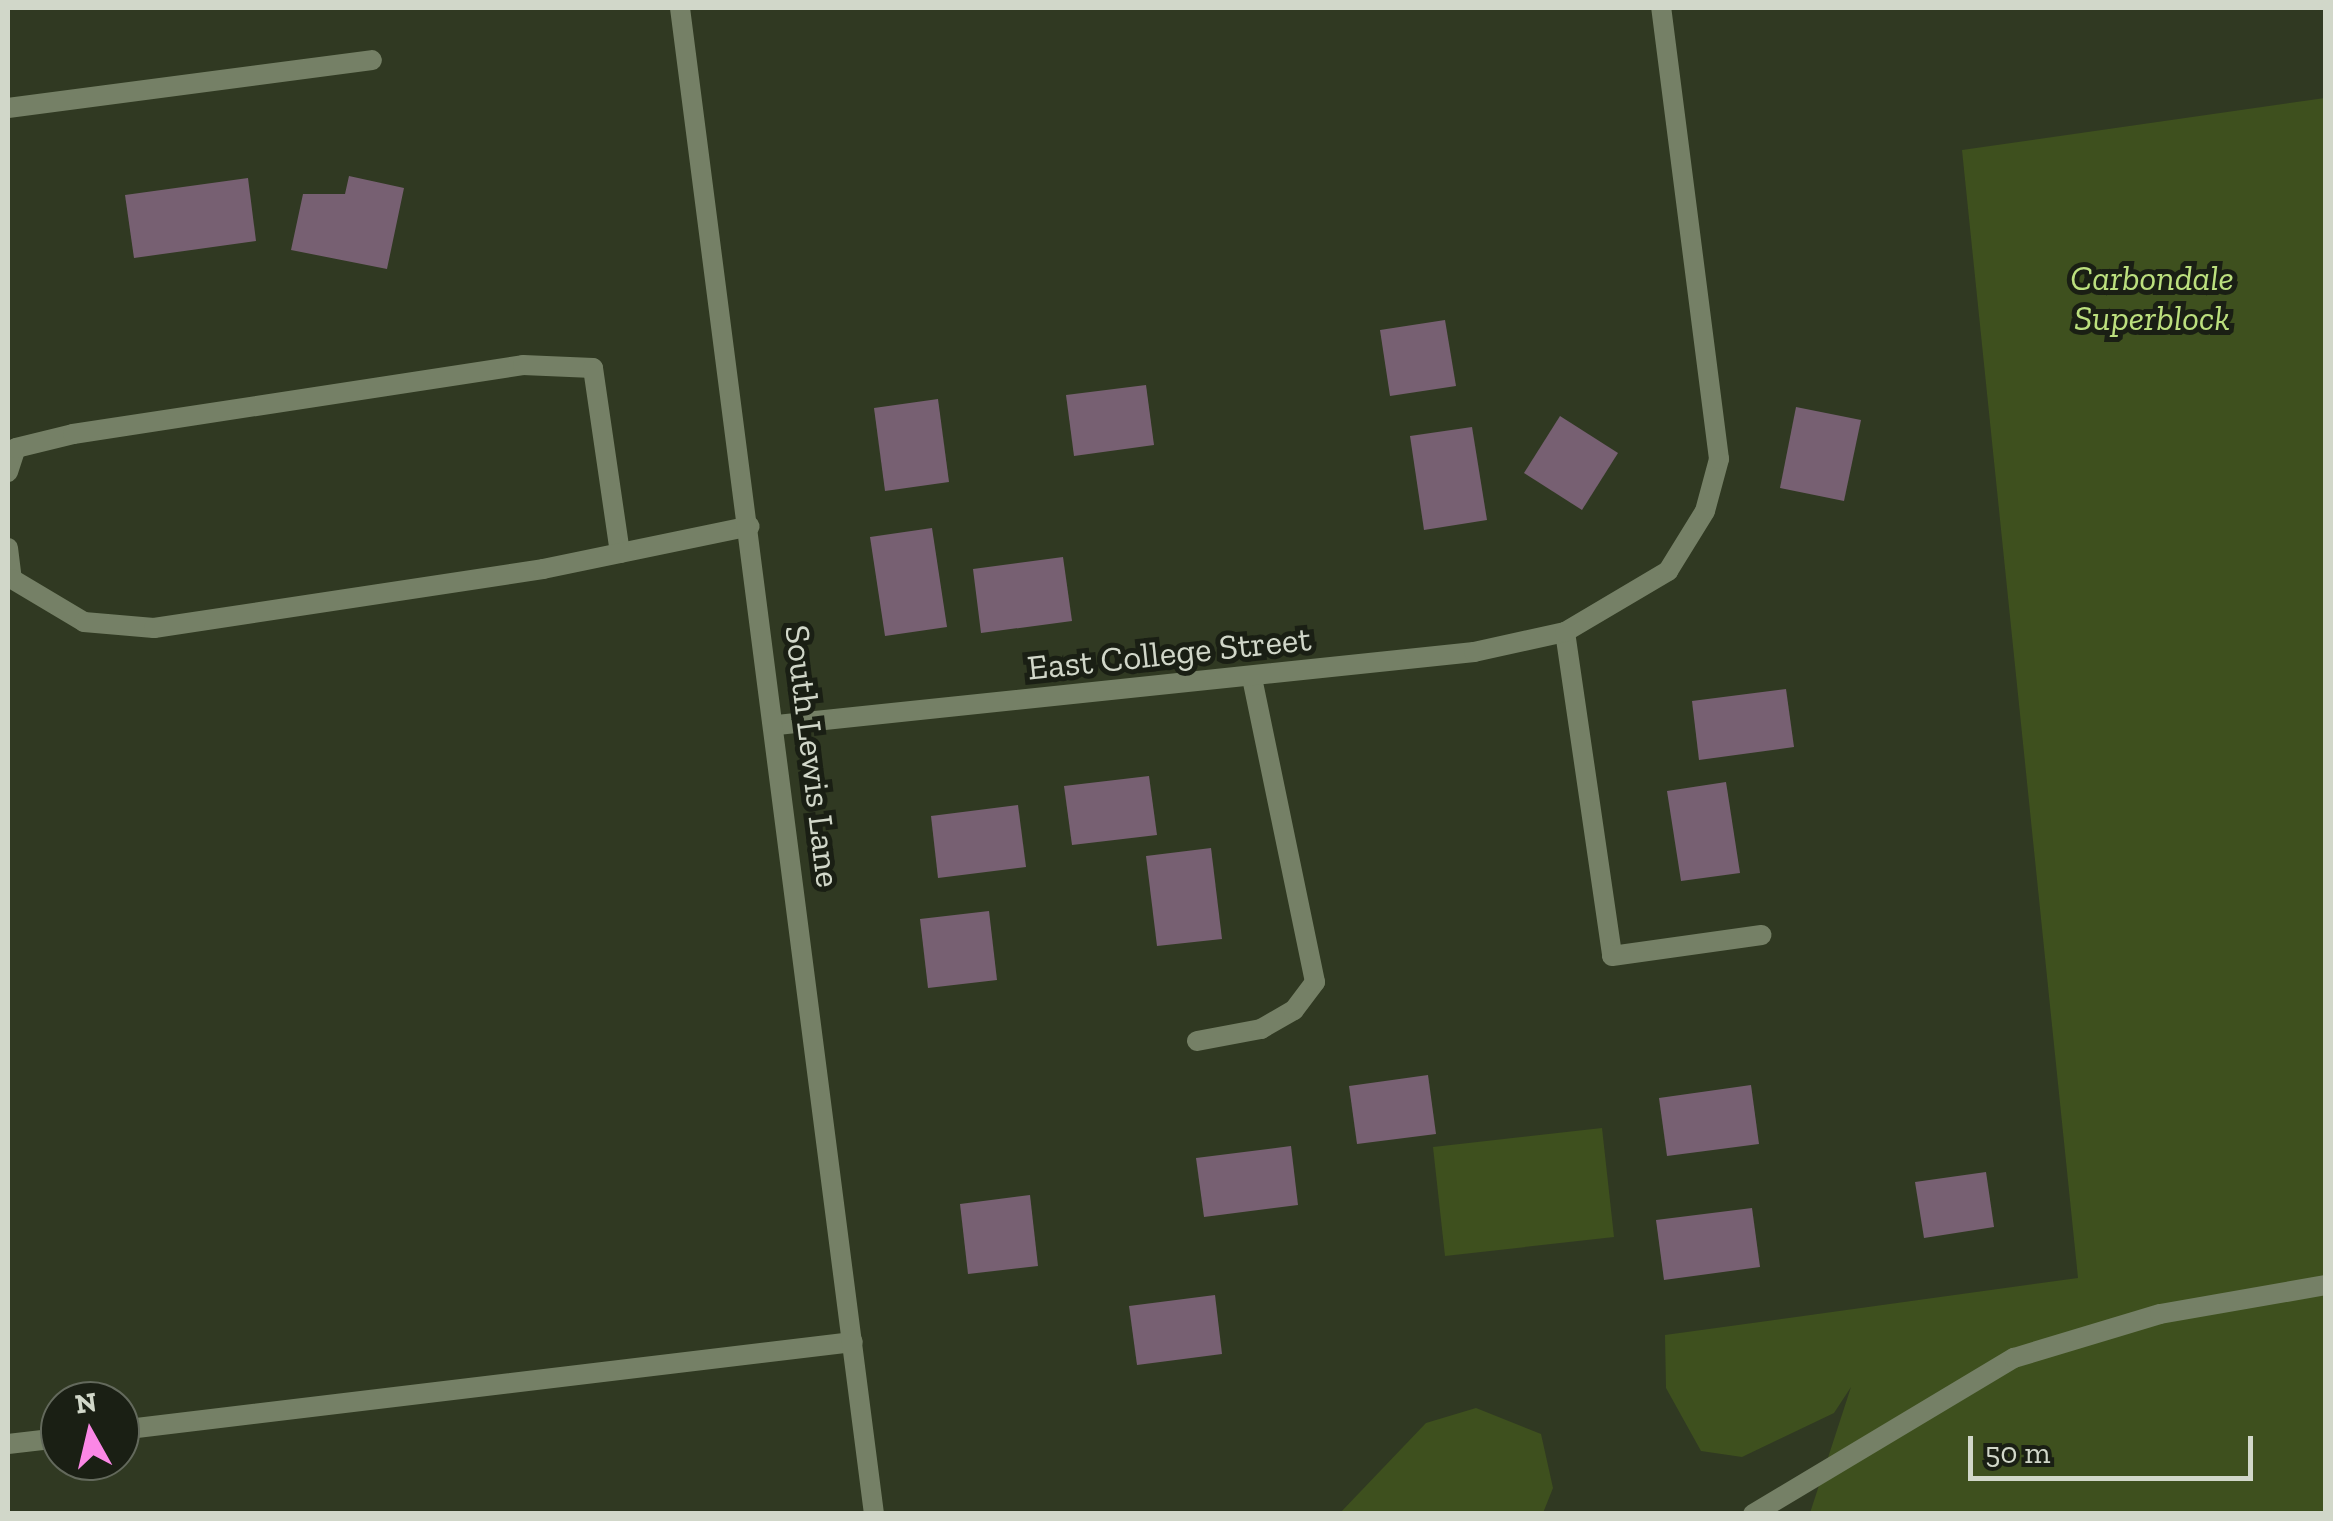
<!DOCTYPE html>
<html>
<head>
<meta charset="utf-8">
<style>
	body { margin:0 }
	#map { position:relative; width:2333px; height:1521px; overflow:hidden; background:#303922; font-family:"Zilla Slab",serif }
	div>[style] { position:absolute }
	[style*='--x'] { left:calc(var(--x)*1px); top:calc(var(--y)*1px); width:calc(var(--w)*1px); rotate:calc(var(--a)*1deg) }
	.green>* { inset:0; background:#3e501e }
	.building>* { inset:0; background:#776072 }
	.service>* { height:20px; margin:-10px; padding:0 10px; transform-origin:10px; border-radius:10px; background:#758066 }
	.minor>* { height:20px; margin:-10px; padding:0 10px; transform-origin:10px; border-radius:10px; background:#758066 }
	.tertiary>* { height:20px; margin:-10px; padding:0 10px; transform-origin:10px; border-radius:10px; background:#758066 }
	span { translate:-50% -50%; white-space:nowrap; text-align:center; line-height:1.15; -webkit-text-stroke:10px #1a1f14; paint-order:stroke }
	.park-label { font-size:35px; color:#bce07e; font-style:italic }
	.street-label { font-size:35px; color:#d1d7c9 }
	.frame { position:absolute; inset:0; border:10px solid #d1d7c9; pointer-events:none }
	.north { position:absolute; left:40px; top:1381px; width:100px; height:100px; box-sizing:border-box; background:#1a1f14; border:2px solid #63695c; border-radius:50%; rotate:352deg; font-size:28px; font-weight:700; line-height:40px; text-align:center; color:#d1d7c9 }
	.north::after { content:''; display:block; margin:auto; width:35px; height:45px; background:#fb87e6; clip-path:polygon(50% 0,100% 100%,50% 72%,0 100%) }
	.scale { position:absolute; left:1968px; top:1436px; width:285px; height:45px; box-sizing:border-box; border:5px solid #d1d7c9; border-top:0; padding-left:12px; font-size:30px; line-height:35px; white-space:nowrap; color:#d1d7c9; -webkit-text-stroke:8px #1a1f14; paint-order:stroke }
</style>
</head>
<body>
<div id="map">
	<div class="green">
		<div style="clip-path:polygon(2325px 98px,2325px 1513px,1810px 1513px,1851px 1387px,1834px 1413px,1742px 1457px,1701px 1451px,1666px 1388px,1665px 1335px,2078px 1278px,1962px 150px)"></div>
		<div style="clip-path:polygon(1602px 1128px,1614px 1237px,1445px 1256px,1433px 1147px)"></div>
		<div style="clip-path:polygon(1476px 1408px,1541px 1434px,1553px 1488px,1543px 1513px,1340px 1513px,1426px 1423px)"></div>
	</div>
	<div class="building">
		<div style="clip-path:polygon(349px 176px,404px 188px,387px 269px,291px 250px,303px 194px,345px 194px)"></div>
		<div style="clip-path:polygon(248px 178px,256px 241px,134px 258px,125px 195px)"></div>
		<div style="clip-path:polygon(1445px 320px,1456px 386px,1390px 396px,1380px 330px)"></div>
		<div style="clip-path:polygon(1146px 385px,1154px 445px,1074px 456px,1066px 395px)"></div>
		<div style="clip-path:polygon(938px 399px,949px 482px,885px 491px,874px 408px)"></div>
		<div style="clip-path:polygon(1796px 407px,1861px 420px,1844px 501px,1780px 488px)"></div>
		<div style="clip-path:polygon(1560px 416px,1618px 453px,1582px 510px,1524px 473px)"></div>
		<div style="clip-path:polygon(1472px 427px,1487px 520px,1424px 530px,1410px 436px)"></div>
		<div style="clip-path:polygon(932px 528px,947px 627px,885px 636px,870px 537px)"></div>
		<div style="clip-path:polygon(1063px 557px,1072px 621px,981px 633px,973px 569px)"></div>
		<div style="clip-path:polygon(1786px 689px,1794px 747px,1699px 760px,1692px 701px)"></div>
		<div style="clip-path:polygon(1149px 776px,1157px 835px,1072px 845px,1064px 786px)"></div>
		<div style="clip-path:polygon(1726px 782px,1740px 873px,1681px 881px,1667px 791px)"></div>
		<div style="clip-path:polygon(1018px 805px,1026px 867px,938px 878px,931px 816px)"></div>
		<div style="clip-path:polygon(1211px 848px,1222px 939px,1157px 946px,1146px 856px)"></div>
		<div style="clip-path:polygon(989px 911px,997px 980px,928px 988px,920px 919px)"></div>
		<div style="clip-path:polygon(1428px 1075px,1436px 1134px,1357px 1144px,1349px 1086px)"></div>
		<div style="clip-path:polygon(1751px 1085px,1759px 1144px,1667px 1156px,1659px 1098px)"></div>
		<div style="clip-path:polygon(1291px 1146px,1298px 1205px,1204px 1217px,1196px 1158px)"></div>
		<div style="clip-path:polygon(1986px 1172px,1994px 1227px,1924px 1238px,1915px 1182px)"></div>
		<div style="clip-path:polygon(1030px 1195px,1038px 1266px,968px 1274px,960px 1204px)"></div>
		<div style="clip-path:polygon(1752px 1208px,1760px 1267px,1664px 1280px,1656px 1220px)"></div>
		<div style="clip-path:polygon(1215px 1295px,1222px 1354px,1137px 1365px,1129px 1306px)"></div>
	</div>
	<div class="service">
		<div style="--x:8;--y:472;--w:25;--a:-72"></div>
		<div style="--x:16;--y:448;--w:59;--a:-13.8"></div>
		<div style="--x:73;--y:434;--w:455;--a:-8.7"></div>
		<div style="--x:523;--y:365;--w:70;--a:2.5"></div>
		<div style="--x:593;--y:368;--w:187;--a:81.7"></div>
		<div style="--x:8;--y:548;--w:31;--a:83"></div>
		<div style="--x:12;--y:579;--w:84;--a:30.8"></div>
		<div style="--x:84;--y:622;--w:70;--a:4.9"></div>
		<div style="--x:154;--y:628;--w:393;--a:-8.6"></div>
		<div style="--x:543;--y:569;--w:211;--a:-11.7"></div>
		<div style="--x:1197;--y:1041;--w:65;--a:-10.6"></div>
		<div style="--x:1261;--y:1029;--w:38;--a:-30"></div>
		<div style="--x:1294;--y:1010;--w:35;--a:-53"></div>
		<div style="--x:1315;--y:982;--w:311;--a:-101.7"></div>
		<div style="--x:1753;--y:1514;--w:304;--a:-30.9"></div>
		<div style="--x:2014;--y:1358;--w:152;--a:-16.8"></div>
		<div style="--x:2160;--y:1314;--w:169;--a:-9.9"></div>
	</div>
	<div class="minor">
		<div style="--x:8;--y:108;--w:367;--a:-7.5"></div>
		<div style="--x:1565;--y:632;--w:327;--a:81.7"></div>
		<div style="--x:1612;--y:956;--w:151;--a:-8"></div>
		<div style="--x:777;--y:725;--w:701;--a:-5.98"></div>
		<div style="--x:1474;--y:652;--w:93;--a:-12.4"></div>
		<div style="--x:1565;--y:632;--w:120;--a:-30.6"></div>
		<div style="--x:1668;--y:571;--w:70;--a:-58.3"></div>
		<div style="--x:1705;--y:511;--w:54;--a:-74.9"></div>
		<div style="--x:1719;--y:459;--w:455;--a:-97.3"></div>
		<div style="--x:120;--y:1430;--w:738;--a:-6.85"></div>
		<div style="--x:8;--y:1444;--w:52;--a:-6.6"></div>
	</div>
	<div class="tertiary">
		<div style="--x:680;--y:8;--w:1518;--a:82.66"></div>
	</div>
	<div class="park-label">
		<span style="left:2152px;top:298px">Carbondale<br>Superblock</span>
	</div>
	<div class="street-label">
		<span style="left:1169px;top:653px;rotate:-6deg">East College Street</span>
		<span style="left:813px;top:756px;rotate:83deg">South Lewis Lane</span>
	</div>
	<div class="frame"></div>
	<div class="north">N</div>
	<div class="scale">50 m</div>
</div>
</body>
</html>
